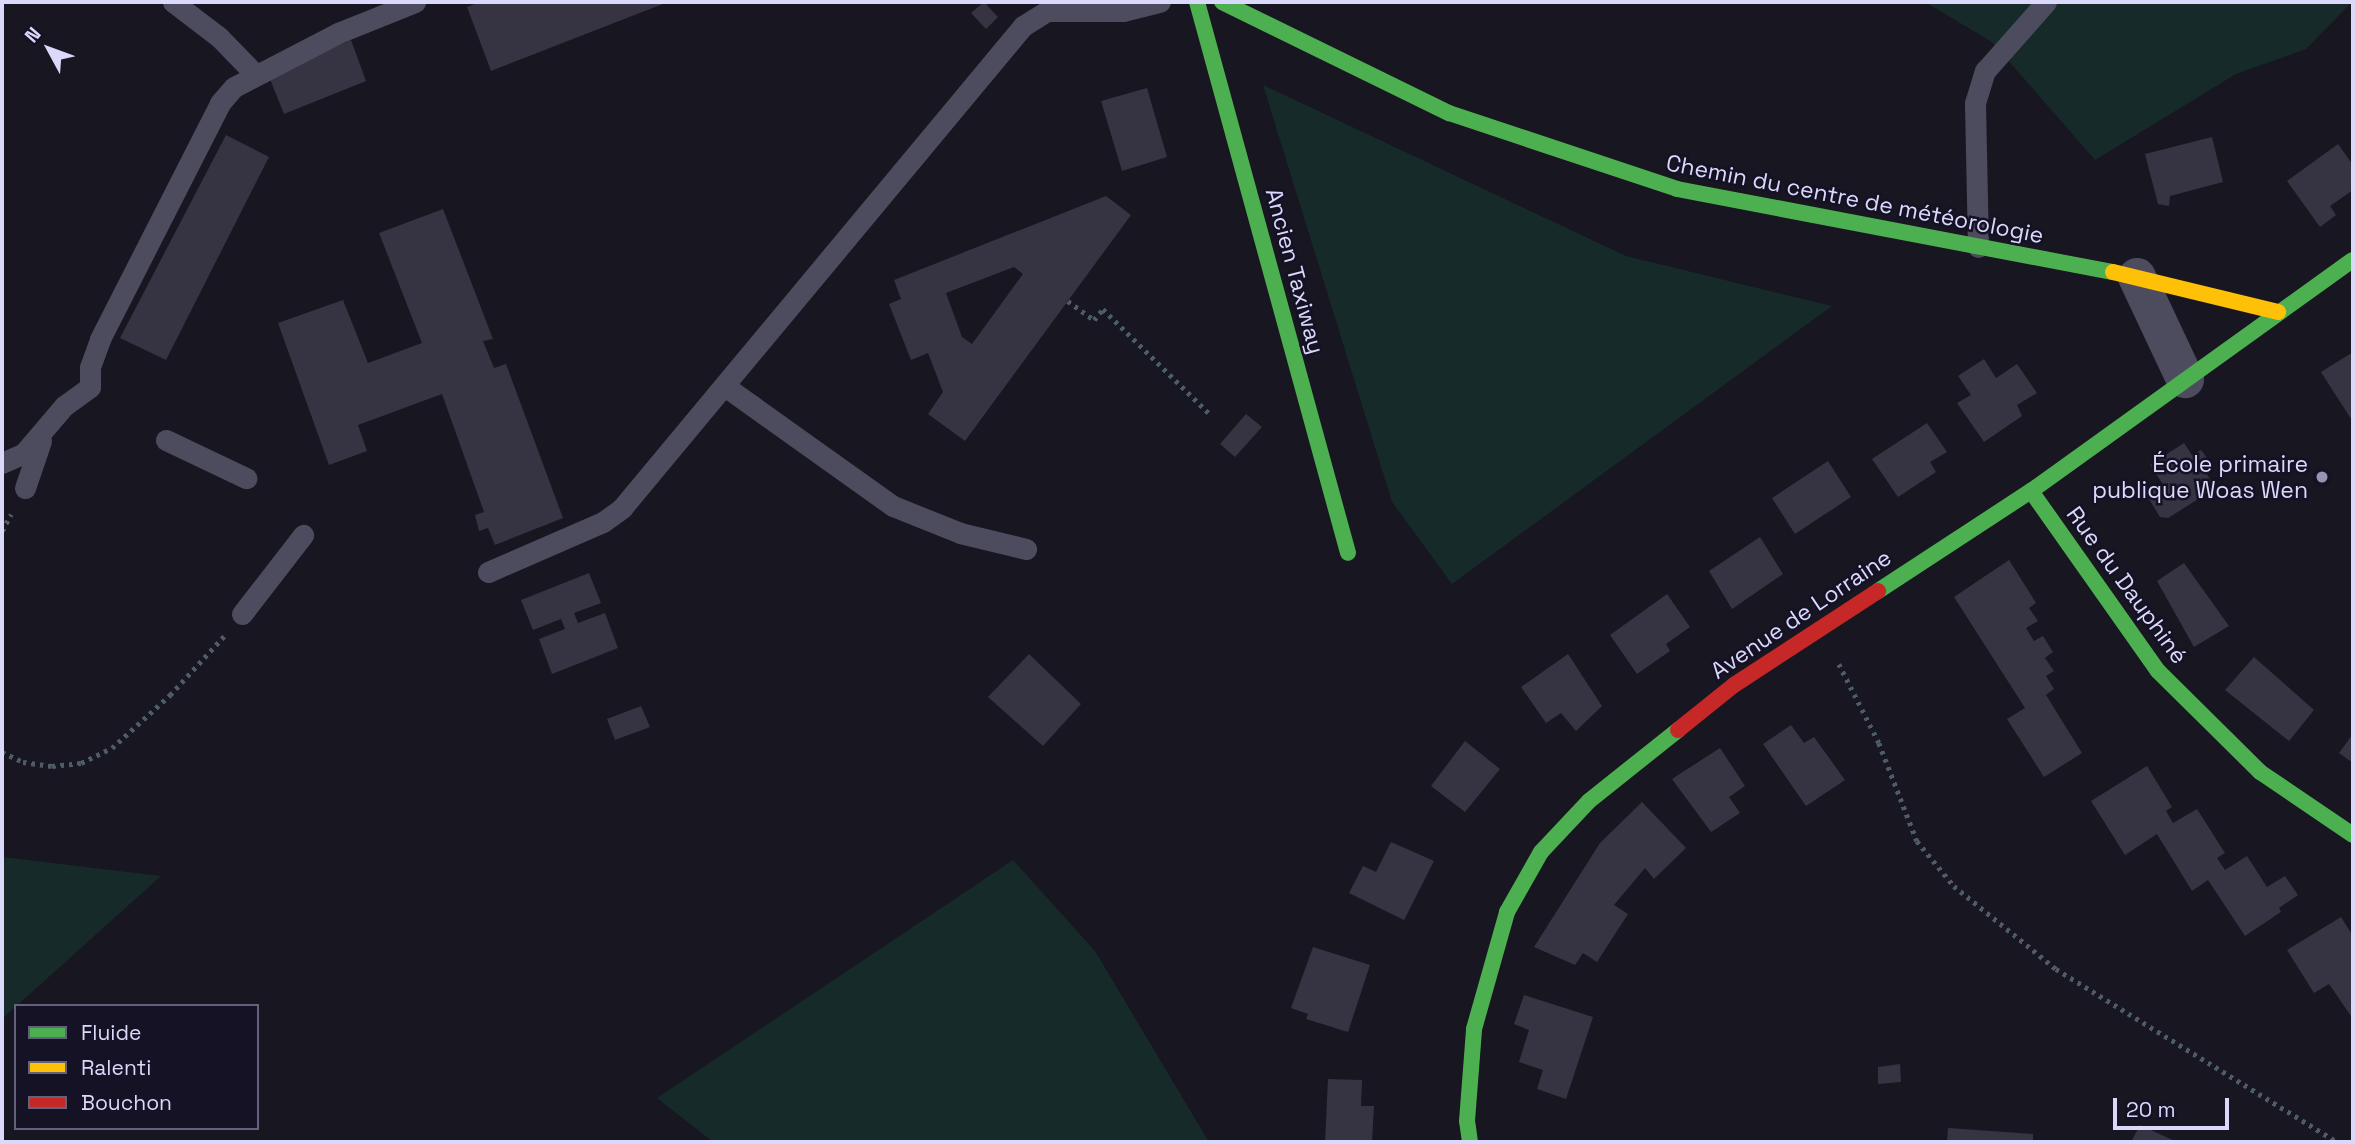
<!DOCTYPE html>
<html>
<head>
<meta charset="utf-8">
<style>
	body { margin:0 }
	#map { position:relative; width:2355px; height:1144px; overflow:hidden; background:#181620; font-family:"Space Grotesk",sans-serif }
	div>[style] { position:absolute }
	[style*='--x'] { left:calc(var(--x)*1px); top:calc(var(--y)*1px); width:calc(var(--w)*1px); rotate:calc(var(--a)*1deg) }
	.green>* { inset:0; background:#162a2a }
	.building>* { inset:0; background:#363442 }
	.path>* { height:4.5px; margin-top:-2.25px; transform-origin:0; background:repeating-linear-gradient(90deg,#4e5c66 0 3.5px,transparent 0 8.5px) }
	.lane>* { height:21px; margin:-10.5px; padding:0 10.5px; transform-origin:10.5px; border-radius:10.5px; background:#4d4c5f }
	.street>* { height:38px; margin:-19px; padding:0 19px; transform-origin:19px; border-radius:19px; background:#4d4c5f }
	.fast>* { height:16px; margin:-8px; padding:0 8px; transform-origin:8px; border-radius:8px; background:#4caf50 }
	.slow>* { height:16px; margin:-8px; padding:0 8px; transform-origin:8px; border-radius:8px; background:#ffc107 }
	.jam>* { height:16px; margin:-8px; padding:0 8px; transform-origin:8px; border-radius:8px; background:#c62828 }
	.dots>* { width:19px; height:19px; translate:-50% -50%; box-sizing:border-box; border:4px solid #141224; border-radius:50% }
	span { translate:-50% -50%; white-space:nowrap; text-align:center; line-height:1.15; -webkit-text-stroke:5px #141224; paint-order:stroke }
	.street-label { font-size:23px; color:#dbd9fb }
	.poi-label { font-size:23px; color:#dbd9fb }
	.right { translate:-100% -50%; text-align:right }
	.frame { position:absolute; inset:0; border:4px solid #dbd9fb; pointer-events:none }
	.legend { position:absolute; left:14px; top:1004px; width:245px; height:126px; box-sizing:border-box; background:#141224; border:2px solid #64627a; margin:0; padding:9px 12px; list-style:none; font-size:21px; color:#dbd9fb }
	.legend li { display:flex; align-items:center; gap:14px; height:35px }
	.legend b { width:35px; border:2px solid #64627a }
	.north { position:absolute; left:14px; top:14px; width:70px; height:70px; -webkit-text-stroke:5px #141224; paint-order:stroke; rotate:311deg; font-size:19px; font-weight:700; line-height:28px; text-align:center; color:#dbd9fb }
	.north::after { content:''; display:block; margin:auto; width:24px; height:32px; background:#dbd9fb; clip-path:polygon(50% 0,100% 100%,50% 72%,0 100%) }
	.scale { position:absolute; left:2113px; top:1098px; width:116px; height:32px; box-sizing:border-box; border:4px solid #dbd9fb; border-top:0; padding-left:9px; font-size:21px; line-height:24px; white-space:nowrap; color:#dbd9fb; -webkit-text-stroke:5px #141224; paint-order:stroke }
</style>
</head>
<body>
<div id="map">
	<div class="green">
		<div style="clip-path:polygon(1925px 2px,2352px 2px,2306px 49px,2236px 74px,2095px 160px,1992px 42px)"></div>
		<div style="clip-path:polygon(1263px 85px,1626px 256px,1832px 306px,1452px 584px,1392px 502px)"></div>
		<div style="clip-path:polygon(2px 857px,161px 876px,2px 1019px)"></div>
		<div style="clip-path:polygon(1013px 860px,1095px 951px,1209px 1142px,713px 1142px,657px 1098px)"></div>
	</div>
	<div class="building">
		<div style="clip-path:polygon(480px 2px,668px 2px,491px 71px,467px 7px)"></div>
		<div style="clip-path:polygon(984px 2px,998px 17px,986px 29px,971px 13px)"></div>
		<div style="clip-path:polygon(351px 40px,366px 81px,284px 114px,268px 74px)"></div>
		<div style="clip-path:polygon(1147px 88px,1167px 157px,1122px 171px,1101px 101px)"></div>
		<div style="clip-path:polygon(226px 135px,269px 157px,166px 360px,120px 338px)"></div>
		<div style="clip-path:polygon(2212px 137px,2223px 182px,2170px 196px,2169px 206px,2158px 204px,2145px 154px)"></div>
		<div style="clip-path:polygon(2338px 144px,2353px 165px,2353px 190px,2330px 206px,2336px 215px,2320px 227px,2287px 181px)"></div>
		<div style="clip-path:polygon(evenodd,1106px 196px,1131px 215px,965px 441px,928px 414px,943px 392px,928px 353px,911px 360px,889px 304px,901px 299px,894px 280px,1106px 196px,1014px 267px,1023px 274px,972px 344px,962px 337px,946px 293px,1014px 267px)"></div>
		<div style="clip-path:polygon(443px 209px,493px 339px,483px 341px,494px 368px,506px 364px,563px 518px,495px 545px,488px 528px,479px 531px,475px 515px,484px 512px,442px 394px,358px 425px,367px 451px,329px 465px,278px 323px,343px 300px,368px 363px,422px 343px,379px 233px)"></div>
		<div style="clip-path:polygon(2353px 352px,2353px 422px,2321px 372px)"></div>
		<div style="clip-path:polygon(1984px 359px,1996px 378px,2017px 364px,2037px 393px,2017px 405px,2022px 416px,1984px 442px,1957px 403px,1971px 395px,1958px 376px)"></div>
		<div style="clip-path:polygon(1246px 414px,1262px 427px,1235px 457px,1220px 444px)"></div>
		<div style="clip-path:polygon(1927px 423px,1947px 452px,1930px 462px,1936px 472px,1898px 497px,1872px 459px)"></div>
		<div style="clip-path:polygon(2184px 443px,2192px 455px,2201px 450px,2213px 466px,2206px 473px,2216px 488px,2168px 518px,2160px 517px,2149px 499px,2150px 491px,2162px 483px,2150px 465px)"></div>
		<div style="clip-path:polygon(1828px 461px,1851px 497px,1795px 534px,1772px 498px)"></div>
		<div style="clip-path:polygon(1760px 537px,1783px 574px,1732px 609px,1709px 571px)"></div>
		<div style="clip-path:polygon(2009px 560px,2036px 603px,2029px 608px,2038px 621px,2026px 628px,2034px 641px,2043px 636px,2053px 652px,2045px 658px,2054px 671px,2046px 676px,2054px 689px,2046px 695px,2082px 753px,2044px 777px,2007px 719px,2025px 708px,1954px 597px)"></div>
		<div style="clip-path:polygon(2184px 563px,2229px 626px,2194px 647px,2157px 581px)"></div>
		<div style="clip-path:polygon(589px 573px,601px 603px,574px 613px,578px 623px,605px 613px,618px 648px,552px 674px,539px 639px,565px 629px,561px 619px,533px 630px,521px 600px)"></div>
		<div style="clip-path:polygon(1667px 594px,1690px 627px,1666px 644px,1670px 651px,1637px 674px,1610px 635px)"></div>
		<div style="clip-path:polygon(1029px 654px,1081px 704px,1043px 746px,988px 697px)"></div>
		<div style="clip-path:polygon(1568px 654px,1602px 706px,1576px 731px,1561px 713px,1546px 723px,1521px 687px)"></div>
		<div style="clip-path:polygon(2254px 657px,2314px 710px,2289px 741px,2225px 690px)"></div>
		<div style="clip-path:polygon(641px 706px,650px 727px,615px 740px,607px 719px)"></div>
		<div style="clip-path:polygon(1791px 725px,1804px 743px,1814px 737px,1845px 780px,1806px 806px,1763px 744px)"></div>
		<div style="clip-path:polygon(2353px 734px,2353px 763px,2339px 753px)"></div>
		<div style="clip-path:polygon(1465px 741px,1500px 769px,1465px 812px,1431px 786px)"></div>
		<div style="clip-path:polygon(1720px 748px,1745px 786px,1729px 797px,1740px 813px,1711px 832px,1672px 779px)"></div>
		<div style="clip-path:polygon(2147px 766px,2172px 807px,2166px 811px,2173px 823px,2197px 809px,2225px 853px,2217px 858px,2225px 870px,2247px 856px,2267px 887px,2285px 876px,2298px 895px,2279px 908px,2281px 912px,2245px 936px,2208px 880px,2192px 891px,2157px 834px,2125px 855px,2091px 801px)"></div>
		<div style="clip-path:polygon(1642px 802px,1686px 848px,1654px 879px,1645px 868px,1614px 905px,1628px 914px,1597px 962px,1583px 953px,1575px 965px,1534px 947px,1600px 843px)"></div>
		<div style="clip-path:polygon(1391px 842px,1434px 861px,1404px 920px,1349px 893px,1363px 866px,1376px 872px)"></div>
		<div style="clip-path:polygon(2341px 917px,2353px 936px,2353px 1019px,2329px 984px,2314px 993px,2287px 950px)"></div>
		<div style="clip-path:polygon(1313px 947px,1370px 965px,1348px 1032px,1306px 1019px,1308px 1014px,1291px 1008px)"></div>
		<div style="clip-path:polygon(1524px 995px,1593px 1017px,1566px 1099px,1537px 1089px,1543px 1070px,1519px 1062px,1529px 1030px,1514px 1024px)"></div>
		<div style="clip-path:polygon(1900px 1064px,1901px 1082px,1878px 1084px,1878px 1067px)"></div>
		<div style="clip-path:polygon(1328px 1079px,1362px 1080px,1361px 1106px,1374px 1106px,1372px 1142px,1325px 1142px)"></div>
		<div style="clip-path:polygon(2140px 1125px,2177px 1142px,2131px 1142px)"></div>
		<div style="clip-path:polygon(1948px 1128px,2033px 1134px,2033px 1142px,1947px 1142px)"></div>
	</div>
	<div class="path">
		<div style="--x:1068;--y:301;--w:32;--a:36"></div>
		<div style="--x:1094;--y:320;--w:14;--a:-51"></div>
		<div style="--x:1103;--y:309;--w:148;--a:44.5"></div>
		<div style="--x:2;--y:531;--w:19;--a:-62"></div>
		<div style="--x:1839;--y:664;--w:89;--a:63.1"></div>
		<div style="--x:1879;--y:743;--w:105;--a:68.8"></div>
		<div style="--x:1917;--y:841;--w:58;--a:50.6"></div>
		<div style="--x:1954;--y:886;--w:132;--a:39.1"></div>
		<div style="--x:2056;--y:969;--w:330;--a:31.6"></div>
		<div style="--x:2;--y:752;--w:23;--a:25"></div>
		<div style="--x:23;--y:762;--w:29;--a:8"></div>
		<div style="--x:52;--y:766;--w:29;--a:-6"></div>
		<div style="--x:81;--y:763;--w:34;--a:-26"></div>
		<div style="--x:112;--y:748;--w:79;--a:-42.4"></div>
		<div style="--x:170;--y:695;--w:80;--a:-47.5"></div>
	</div>
	<div class="lane">
		<div style="--x:173;--y:2;--w:58;--a:37.3"></div>
		<div style="--x:219;--y:37;--w:53;--a:45.8"></div>
		<div style="--x:1978;--y:247;--w:144;--a:-91.2"></div>
		<div style="--x:1975;--y:103;--w:34;--a:-73"></div>
		<div style="--x:1985;--y:71;--w:92;--a:-48.5"></div>
		<div style="--x:726;--y:387;--w:205;--a:35.5"></div>
		<div style="--x:893;--y:506;--w:72;--a:21.9"></div>
		<div style="--x:960;--y:533;--w:68;--a:13.6"></div>
		<div style="--x:166;--y:440;--w:89;--a:25.4"></div>
		<div style="--x:2;--y:463;--w:24;--a:-24"></div>
		<div style="--x:24;--y:453;--w:62;--a:-49.6"></div>
		<div style="--x:64;--y:406;--w:32;--a:-36"></div>
		<div style="--x:90;--y:387;--w:20;--a:-90"></div>
		<div style="--x:90;--y:367;--w:30;--a:-70"></div>
		<div style="--x:100;--y:339;--w:265;--a:-63"></div>
		<div style="--x:220;--y:103;--w:21;--a:-49"></div>
		<div style="--x:234;--y:87;--w:117;--a:-27.4"></div>
		<div style="--x:338;--y:33;--w:83;--a:-21.9"></div>
		<div style="--x:25;--y:488;--w:50;--a:-71.2"></div>
		<div style="--x:488;--y:572;--w:125;--a:-23.5"></div>
		<div style="--x:603;--y:522;--w:24;--a:-36"></div>
		<div style="--x:622;--y:508;--w:627;--a:-50.24"></div>
		<div style="--x:1023;--y:26;--w:28;--a:-32"></div>
		<div style="--x:1047;--y:11;--w:76;--a:0"></div>
		<div style="--x:1123;--y:11;--w:38;--a:-14"></div>
		<div style="--x:242;--y:614;--w:100;--a:-52.3"></div>
	</div>
	<div class="street">
		<div style="--x:2137;--y:277;--w:113;--a:64.8"></div>
	</div>
	<div class="fast">
		<div style="--x:1197;--y:2;--w:571;--a:74.67"></div>
		<div style="--x:1222;--y:2;--w:253;--a:26.1"></div>
		<div style="--x:1449;--y:113;--w:240;--a:18.4"></div>
		<div style="--x:1677;--y:189;--w:444;--a:10.8"></div>
		<div style="--x:2031;--y:491;--w:220;--a:54.8"></div>
		<div style="--x:2158;--y:671;--w:144;--a:44.7"></div>
		<div style="--x:2260;--y:772;--w:112;--a:34.1"></div>
		<div style="--x:1878;--y:591;--w:183;--a:-33.2"></div>
		<div style="--x:2031;--y:491;--w:396;--a:-35.7"></div>
		<div style="--x:1470;--y:1142;--w:21;--a:-98"></div>
		<div style="--x:1467;--y:1121;--w:92;--a:-85.6"></div>
		<div style="--x:1474;--y:1029;--w:122;--a:-74.2"></div>
		<div style="--x:1507;--y:912;--w:69;--a:-60.5"></div>
		<div style="--x:1541;--y:852;--w:70;--a:-46.7"></div>
		<div style="--x:1589;--y:801;--w:114;--a:-38.6"></div>
	</div>
	<div class="slow">
		<div style="--x:2113;--y:272;--w:170;--a:13.6"></div>
	</div>
	<div class="jam">
		<div style="--x:1678;--y:730;--w:72;--a:-38.8"></div>
		<div style="--x:1734;--y:685;--w:172;--a:-33.1"></div>
	</div>
	<div class="dots">
		<div style="left:2322px;top:477px;background:#9795ae"></div>
	</div>
	<div class="street-label">
		<span style="left:1855px;top:199px;rotate:11deg">Chemin du centre de météorologie</span>
		<span style="left:1295px;top:271px;rotate:75deg">Ancien Taxiway</span>
		<span style="left:2127px;top:585px;rotate:54deg">Rue du Dauphiné</span>
		<span style="left:1801px;top:614px;rotate:-34deg">Avenue de Lorraine</span>
	</div>
	<div class="poi-label">
		<span class="right" style="left:2308px;top:477px">École primaire<br>publique Woas Wen</span>
	</div>
	<div class="frame"></div>
	<ul class="legend">
	<li><b style="height:9px;background:#4caf50"></b>Fluide</li>
	<li><b style="height:9px;background:#ffc107"></b>Ralenti</li>
	<li><b style="height:9px;background:#c62828"></b>Bouchon</li>
	</ul>
	<div class="north">N</div>
	<div class="scale">20 m</div>
</div>
</body>
</html>
